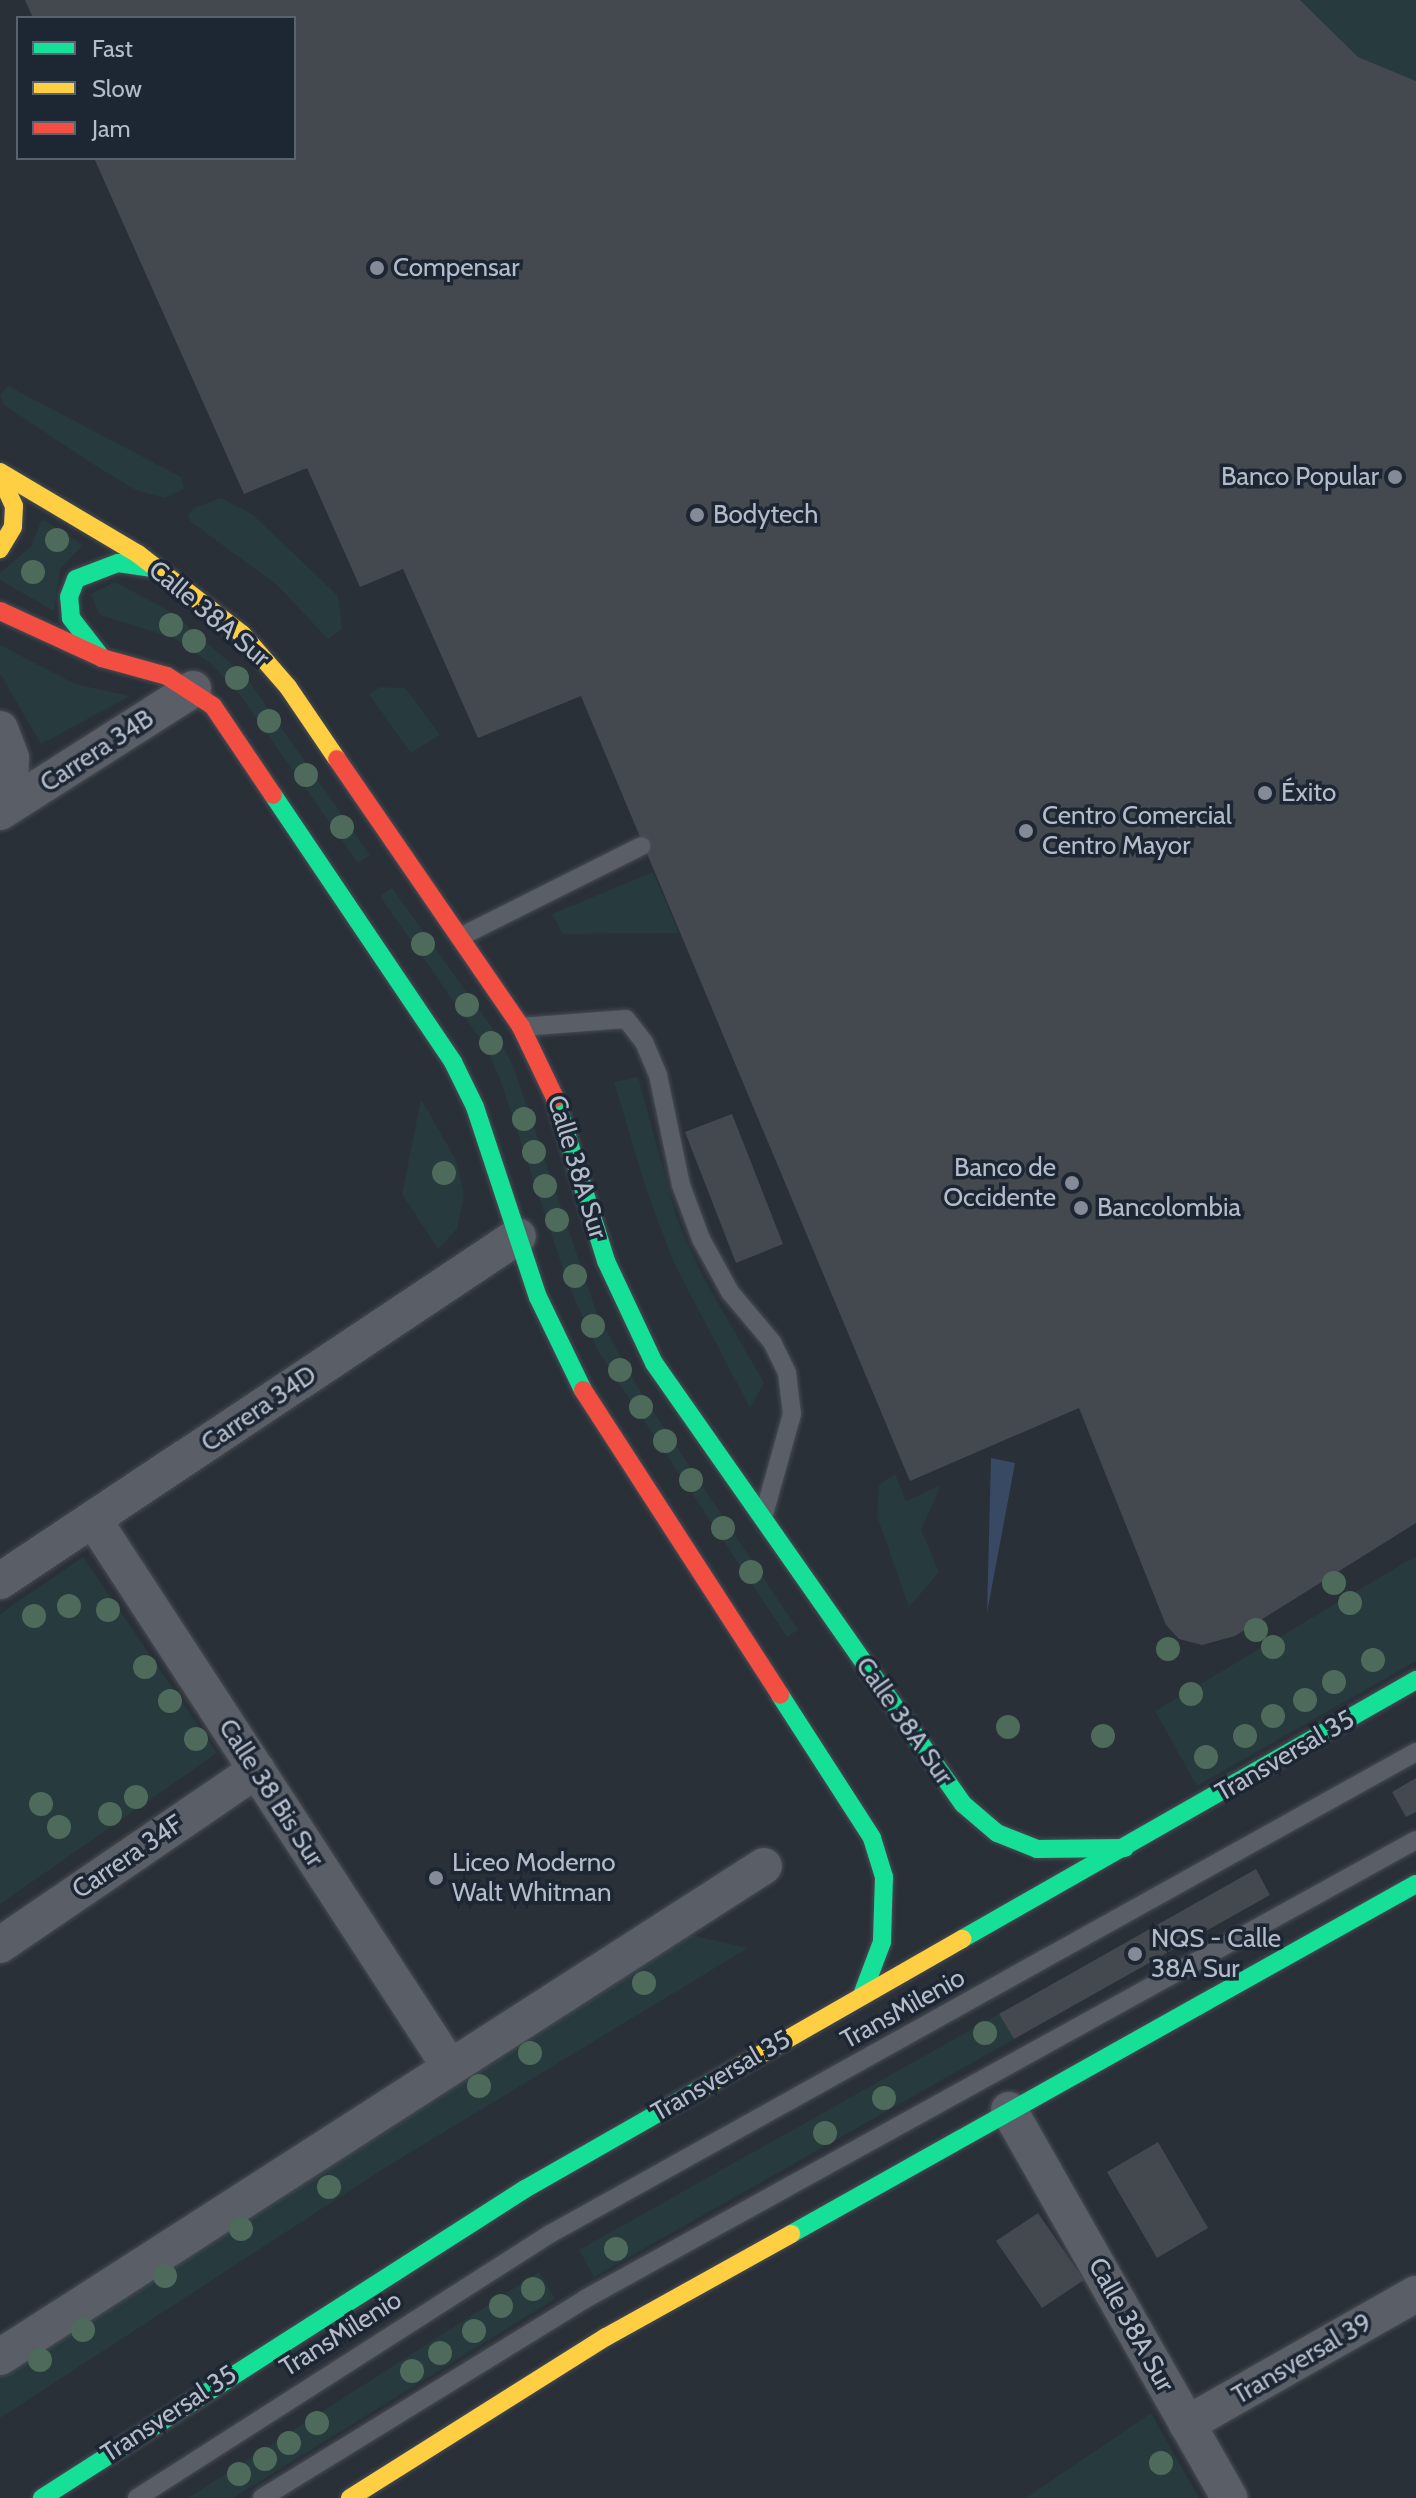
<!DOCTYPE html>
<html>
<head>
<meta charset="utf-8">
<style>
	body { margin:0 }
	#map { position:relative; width:1416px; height:2498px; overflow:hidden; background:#2a3038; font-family:Cabin,sans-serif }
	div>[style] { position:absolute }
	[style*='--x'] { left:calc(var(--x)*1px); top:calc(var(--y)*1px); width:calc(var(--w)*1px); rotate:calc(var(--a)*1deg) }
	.green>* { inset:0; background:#273a3e }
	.water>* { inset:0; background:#384963 }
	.building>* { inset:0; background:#444950 }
	.roads { filter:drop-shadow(0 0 2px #484c53) drop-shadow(0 0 2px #484c53) }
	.lane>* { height:18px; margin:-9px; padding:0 9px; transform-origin:9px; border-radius:9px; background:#5a5e66 }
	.street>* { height:36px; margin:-18px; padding:0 18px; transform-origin:18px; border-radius:18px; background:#5a5e66 }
	.fast>* { height:18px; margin:-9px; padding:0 9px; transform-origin:9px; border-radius:9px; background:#16e098 }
	.slow>* { height:18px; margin:-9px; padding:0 9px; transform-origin:9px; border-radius:9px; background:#ffcf43 }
	.jam>* { height:18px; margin:-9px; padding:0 9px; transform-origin:9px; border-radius:9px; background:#f24e42 }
	.trees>* { width:24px; height:24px; margin:-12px; border-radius:50%; background:#4e6a5a }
	.dots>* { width:22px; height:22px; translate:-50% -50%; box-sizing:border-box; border:4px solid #1d2633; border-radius:50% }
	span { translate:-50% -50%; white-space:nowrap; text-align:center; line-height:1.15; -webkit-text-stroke:7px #1d2633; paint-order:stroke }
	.poi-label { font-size:26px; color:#b4bcc9 }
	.left { translate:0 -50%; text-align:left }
	.right { translate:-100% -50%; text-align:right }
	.street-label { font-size:26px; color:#b4bcc9 }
	.legend { position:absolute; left:16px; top:16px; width:280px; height:144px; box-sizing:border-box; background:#1d2633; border:2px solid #59626f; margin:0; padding:10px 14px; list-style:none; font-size:24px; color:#b4bcc9 }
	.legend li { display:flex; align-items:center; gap:16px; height:40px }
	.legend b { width:40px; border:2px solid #59626f }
</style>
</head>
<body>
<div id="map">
	<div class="green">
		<div style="clip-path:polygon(1300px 0,1416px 0,1416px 81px,1358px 57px)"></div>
		<div style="clip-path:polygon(8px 386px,181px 477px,184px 489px,164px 498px,136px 490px,102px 470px,4px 405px,0 395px)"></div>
		<div style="clip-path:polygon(221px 498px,252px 514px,338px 596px,342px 629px,328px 639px,276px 584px,191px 522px,188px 515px,194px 508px)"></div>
		<div style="clip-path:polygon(42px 519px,83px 545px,60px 569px,54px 611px,0 580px,0 573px,31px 547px)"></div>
		<div style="clip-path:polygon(115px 582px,173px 613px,246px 677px,370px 855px,358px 863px,240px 695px,211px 664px,174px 638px,100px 615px,91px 594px)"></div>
		<div style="clip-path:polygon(0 645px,75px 684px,130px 696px,41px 744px,0 673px)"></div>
		<div style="clip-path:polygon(380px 687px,405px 688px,440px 735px,411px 753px,369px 694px)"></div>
		<div style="clip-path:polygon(653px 872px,679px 933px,563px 934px,552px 914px)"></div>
		<div style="clip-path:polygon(392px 888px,498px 1036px,514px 1068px,597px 1314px,643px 1396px,798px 1630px,787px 1637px,598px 1351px,568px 1284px,499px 1076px,485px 1046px,380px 896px)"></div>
		<div style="clip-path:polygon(638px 1077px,677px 1219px,702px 1275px,764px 1383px,750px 1408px,674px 1263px,647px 1192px,614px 1082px)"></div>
		<div style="clip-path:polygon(421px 1099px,456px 1160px,464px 1194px,457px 1229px,438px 1249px,402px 1194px)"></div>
		<div style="clip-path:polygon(895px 1474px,906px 1501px,941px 1485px,921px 1530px,939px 1572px,909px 1607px,877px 1516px,879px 1485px)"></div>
		<div style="clip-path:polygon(1416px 1556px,1416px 1661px,1197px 1786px,1155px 1711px)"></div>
		<div style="clip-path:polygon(83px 1557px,217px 1753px,0 1904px,0 1614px)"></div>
		<div style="clip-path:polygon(686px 1934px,748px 1948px,383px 2169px,0 2418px,0 2370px)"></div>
		<div style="clip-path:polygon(999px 2014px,1014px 2039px,594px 2277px,579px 2250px)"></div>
		<div style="clip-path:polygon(539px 2272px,555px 2299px,233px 2498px,188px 2498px)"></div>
		<div style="clip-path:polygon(1151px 2413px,1199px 2498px,1026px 2498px)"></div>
	</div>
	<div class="water">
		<div style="clip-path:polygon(991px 1458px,1015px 1463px,987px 1613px,991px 1459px)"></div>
	</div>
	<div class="building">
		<div style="clip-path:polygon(25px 0,1300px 0,1358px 57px,1416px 81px,1416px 1523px,1235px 1636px,1202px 1645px,1179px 1639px,1166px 1625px,1079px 1408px,910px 1481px,581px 696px,478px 738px,403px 569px,360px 587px,307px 468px,244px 494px,94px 158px,294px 158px,294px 18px,33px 18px)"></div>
		<div style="clip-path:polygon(732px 1114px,783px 1244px,736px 1263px,685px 1132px)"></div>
		<div style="clip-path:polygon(1416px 1778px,1416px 1812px,1406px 1817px,1392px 1792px)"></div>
		<div style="clip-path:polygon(1256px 1869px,1270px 1895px,1014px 2039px,999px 2014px)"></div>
		<div style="clip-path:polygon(1158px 2142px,1208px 2228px,1157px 2258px,1107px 2172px)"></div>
		<div style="clip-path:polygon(1038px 2213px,1084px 2280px,1042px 2308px,996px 2241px)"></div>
	</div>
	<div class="roads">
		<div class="lane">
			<div style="--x:460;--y:937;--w:203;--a:-26.6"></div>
			<div style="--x:521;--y:1027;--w:105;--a:-4.4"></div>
			<div style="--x:626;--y:1019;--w:29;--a:52"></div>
			<div style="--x:644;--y:1042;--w:36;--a:67"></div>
			<div style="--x:658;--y:1075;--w:112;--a:78.2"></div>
			<div style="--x:681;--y:1185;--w:58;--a:69.7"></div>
			<div style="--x:701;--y:1239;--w:60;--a:61.3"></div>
			<div style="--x:730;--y:1292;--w:65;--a:50"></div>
			<div style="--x:772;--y:1342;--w:34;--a:64"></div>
			<div style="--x:787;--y:1373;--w:41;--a:83"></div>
			<div style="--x:792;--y:1414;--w:104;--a:105.6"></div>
			<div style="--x:137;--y:2498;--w:490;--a:-32.6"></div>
			<div style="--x:550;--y:2234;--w:991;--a:-29.1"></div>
			<div style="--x:262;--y:2498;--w:379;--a:-31.6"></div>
			<div style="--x:585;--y:2299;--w:949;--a:-28.91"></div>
		</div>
		<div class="street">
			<div style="--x:0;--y:729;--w:31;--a:69"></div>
			<div style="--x:11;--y:758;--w:20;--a:93"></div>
			<div style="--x:10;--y:778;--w:24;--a:114"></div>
			<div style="--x:0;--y:812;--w:229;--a:-32.5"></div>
			<div style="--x:93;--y:1519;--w:654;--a:56.92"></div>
			<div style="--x:0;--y:1581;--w:622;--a:-33.66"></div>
			<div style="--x:0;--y:1945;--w:311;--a:-34.3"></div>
			<div style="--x:1009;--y:2110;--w:446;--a:60.4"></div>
			<div style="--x:0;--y:2357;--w:908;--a:-32.73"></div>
			<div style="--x:1187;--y:2424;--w:263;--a:-29.6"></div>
		</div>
		<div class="fast">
			<div style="--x:102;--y:658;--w:51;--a:-127.8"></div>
			<div style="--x:71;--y:618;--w:21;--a:-95"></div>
			<div style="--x:69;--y:597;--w:19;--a:-69"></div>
			<div style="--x:76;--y:579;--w:45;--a:-20.9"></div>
			<div style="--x:118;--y:563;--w:40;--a:8.5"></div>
			<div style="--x:273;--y:795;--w:322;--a:56"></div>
			<div style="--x:453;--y:1062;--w:50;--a:63.9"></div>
			<div style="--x:475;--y:1107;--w:200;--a:71.7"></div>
			<div style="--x:538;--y:1297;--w:103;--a:64.2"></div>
			<div style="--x:555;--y:1098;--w:171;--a:72.6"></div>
			<div style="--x:606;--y:1261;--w:113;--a:64.8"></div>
			<div style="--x:654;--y:1363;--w:538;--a:54.98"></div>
			<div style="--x:963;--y:1804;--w:45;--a:40.5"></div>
			<div style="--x:997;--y:1833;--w:43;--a:21.8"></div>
			<div style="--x:1037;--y:1849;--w:88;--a:-0.7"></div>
			<div style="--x:780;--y:1695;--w:170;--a:57.2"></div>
			<div style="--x:872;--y:1838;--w:41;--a:72.9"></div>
			<div style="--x:884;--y:1877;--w:65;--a:91.8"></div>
			<div style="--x:882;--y:1942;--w:57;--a:110.7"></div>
			<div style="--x:962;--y:1939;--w:523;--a:-29.7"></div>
			<div style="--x:791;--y:2234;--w:716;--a:-29.25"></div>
			<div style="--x:42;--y:2498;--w:573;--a:-32.61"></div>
			<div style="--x:525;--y:2189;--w:220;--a:-29.7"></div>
		</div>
		<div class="slow">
			<div style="--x:0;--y:472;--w:161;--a:30.7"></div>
			<div style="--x:138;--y:554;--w:131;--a:37.6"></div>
			<div style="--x:242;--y:634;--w:70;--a:49"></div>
			<div style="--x:288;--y:687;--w:87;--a:55.8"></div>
			<div style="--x:0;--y:476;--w:33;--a:65"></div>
			<div style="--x:14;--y:506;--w:21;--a:93"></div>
			<div style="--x:13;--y:527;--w:26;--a:121"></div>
			<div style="--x:716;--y:2080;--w:284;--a:-29.8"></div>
			<div style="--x:350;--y:2498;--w:302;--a:-32.2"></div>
			<div style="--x:606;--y:2337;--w:212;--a:-29.1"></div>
		</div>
		<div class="jam">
			<div style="--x:0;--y:611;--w:112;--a:24.7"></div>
			<div style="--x:102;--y:658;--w:67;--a:15.5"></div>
			<div style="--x:167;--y:676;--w:55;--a:33.1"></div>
			<div style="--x:213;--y:706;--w:107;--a:56"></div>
			<div style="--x:337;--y:759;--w:325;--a:55.5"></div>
			<div style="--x:521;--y:1027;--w:79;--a:64.4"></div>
			<div style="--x:583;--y:1390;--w:363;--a:57.1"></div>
		</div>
	</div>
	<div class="trees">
		<div style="left:57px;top:540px"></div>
		<div style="left:33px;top:572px"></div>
		<div style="left:171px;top:625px"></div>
		<div style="left:194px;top:641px"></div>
		<div style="left:237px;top:678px"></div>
		<div style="left:269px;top:721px"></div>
		<div style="left:306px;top:775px"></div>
		<div style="left:342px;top:827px"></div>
		<div style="left:423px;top:944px"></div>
		<div style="left:467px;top:1005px"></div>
		<div style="left:491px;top:1043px"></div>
		<div style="left:524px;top:1119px"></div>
		<div style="left:534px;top:1152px"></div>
		<div style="left:444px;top:1173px"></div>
		<div style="left:545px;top:1186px"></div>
		<div style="left:557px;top:1220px"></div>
		<div style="left:575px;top:1276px"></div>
		<div style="left:593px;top:1326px"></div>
		<div style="left:620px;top:1370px"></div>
		<div style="left:641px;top:1407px"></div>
		<div style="left:665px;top:1441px"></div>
		<div style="left:691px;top:1480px"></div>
		<div style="left:723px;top:1528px"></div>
		<div style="left:751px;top:1572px"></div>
		<div style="left:1334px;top:1583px"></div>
		<div style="left:1350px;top:1603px"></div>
		<div style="left:69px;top:1606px"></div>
		<div style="left:108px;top:1610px"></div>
		<div style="left:34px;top:1616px"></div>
		<div style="left:1256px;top:1630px"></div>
		<div style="left:1273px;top:1647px"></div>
		<div style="left:1168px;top:1649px"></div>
		<div style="left:1373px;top:1660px"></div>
		<div style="left:145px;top:1667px"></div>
		<div style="left:1334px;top:1682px"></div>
		<div style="left:1191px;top:1694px"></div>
		<div style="left:1305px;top:1700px"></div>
		<div style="left:170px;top:1701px"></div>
		<div style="left:1273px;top:1716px"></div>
		<div style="left:1008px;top:1727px"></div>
		<div style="left:1103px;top:1736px"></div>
		<div style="left:1245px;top:1736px"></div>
		<div style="left:196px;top:1739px"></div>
		<div style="left:1206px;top:1757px"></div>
		<div style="left:136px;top:1797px"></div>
		<div style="left:41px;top:1804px"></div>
		<div style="left:110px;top:1814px"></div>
		<div style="left:59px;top:1827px"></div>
		<div style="left:644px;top:1983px"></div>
		<div style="left:985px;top:2033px"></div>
		<div style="left:530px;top:2053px"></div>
		<div style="left:479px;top:2086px"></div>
		<div style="left:884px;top:2098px"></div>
		<div style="left:825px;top:2133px"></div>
		<div style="left:329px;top:2187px"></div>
		<div style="left:241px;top:2229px"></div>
		<div style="left:616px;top:2249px"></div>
		<div style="left:165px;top:2276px"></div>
		<div style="left:533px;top:2289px"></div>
		<div style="left:501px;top:2306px"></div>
		<div style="left:83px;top:2330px"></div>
		<div style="left:474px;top:2331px"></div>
		<div style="left:440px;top:2353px"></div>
		<div style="left:40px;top:2360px"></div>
		<div style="left:412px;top:2371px"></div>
		<div style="left:317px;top:2423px"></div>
		<div style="left:289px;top:2443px"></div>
		<div style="left:265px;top:2459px"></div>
		<div style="left:1161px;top:2463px"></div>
		<div style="left:239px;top:2474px"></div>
	</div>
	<div class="dots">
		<div style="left:377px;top:268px;background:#848b96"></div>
		<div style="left:1395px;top:477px;background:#848b96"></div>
		<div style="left:697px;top:515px;background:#848b96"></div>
		<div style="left:1265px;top:793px;background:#848b96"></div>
		<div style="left:1026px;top:831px;background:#848b96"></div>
		<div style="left:1072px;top:1183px;background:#848b96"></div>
		<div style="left:1081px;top:1208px;background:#848b96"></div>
		<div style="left:436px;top:1878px;background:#848b96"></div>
		<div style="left:1135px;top:1954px;background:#848b96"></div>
	</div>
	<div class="poi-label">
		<span class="left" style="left:393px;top:268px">Compensar</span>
		<span class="right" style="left:1379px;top:477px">Banco Popular</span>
		<span class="left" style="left:713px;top:515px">Bodytech</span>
		<span class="left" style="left:1281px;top:793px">Éxito</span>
		<span class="left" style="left:1042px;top:831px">Centro Comercial<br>Centro Mayor</span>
		<span class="right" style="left:1056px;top:1183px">Banco de<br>Occidente</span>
		<span class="left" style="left:1097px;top:1208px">Bancolombia</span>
		<span class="left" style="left:452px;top:1878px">Liceo Moderno<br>Walt Whitman</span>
		<span class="left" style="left:1151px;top:1954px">NQS - Calle<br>38A Sur</span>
	</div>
	<div class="street-label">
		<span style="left:209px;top:614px;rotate:40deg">Calle 38A Sur</span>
		<span style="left:97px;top:751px;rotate:-33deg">Carrera 34B</span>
		<span style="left:577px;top:1167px;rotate:73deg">Calle 38A Sur</span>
		<span style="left:259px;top:1409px;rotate:-34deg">Carrera 34D</span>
		<span style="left:904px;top:1721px;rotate:55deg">Calle 38A Sur</span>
		<span style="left:1285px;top:1756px;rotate:-30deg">Transversal 35</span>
		<span style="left:271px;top:1793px;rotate:57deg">Calle 38 Bis Sur</span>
		<span style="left:128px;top:1857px;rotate:-34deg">Carrera 34F</span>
		<span style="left:903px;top:2009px;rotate:-29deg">TransMilenio</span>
		<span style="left:721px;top:2076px;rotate:-30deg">Transversal 35</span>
		<span style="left:1131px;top:2325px;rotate:61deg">Calle 38A Sur</span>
		<span style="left:341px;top:2334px;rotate:-32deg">TransMilenio</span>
		<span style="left:1302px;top:2359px;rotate:-30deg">Transversal 39</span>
		<span style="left:169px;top:2414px;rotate:-33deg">Transversal 35</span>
	</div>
	<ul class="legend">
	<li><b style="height:10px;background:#16e098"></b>Fast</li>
	<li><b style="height:10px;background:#ffcf43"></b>Slow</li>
	<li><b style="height:10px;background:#f24e42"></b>Jam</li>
	</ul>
</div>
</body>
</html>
